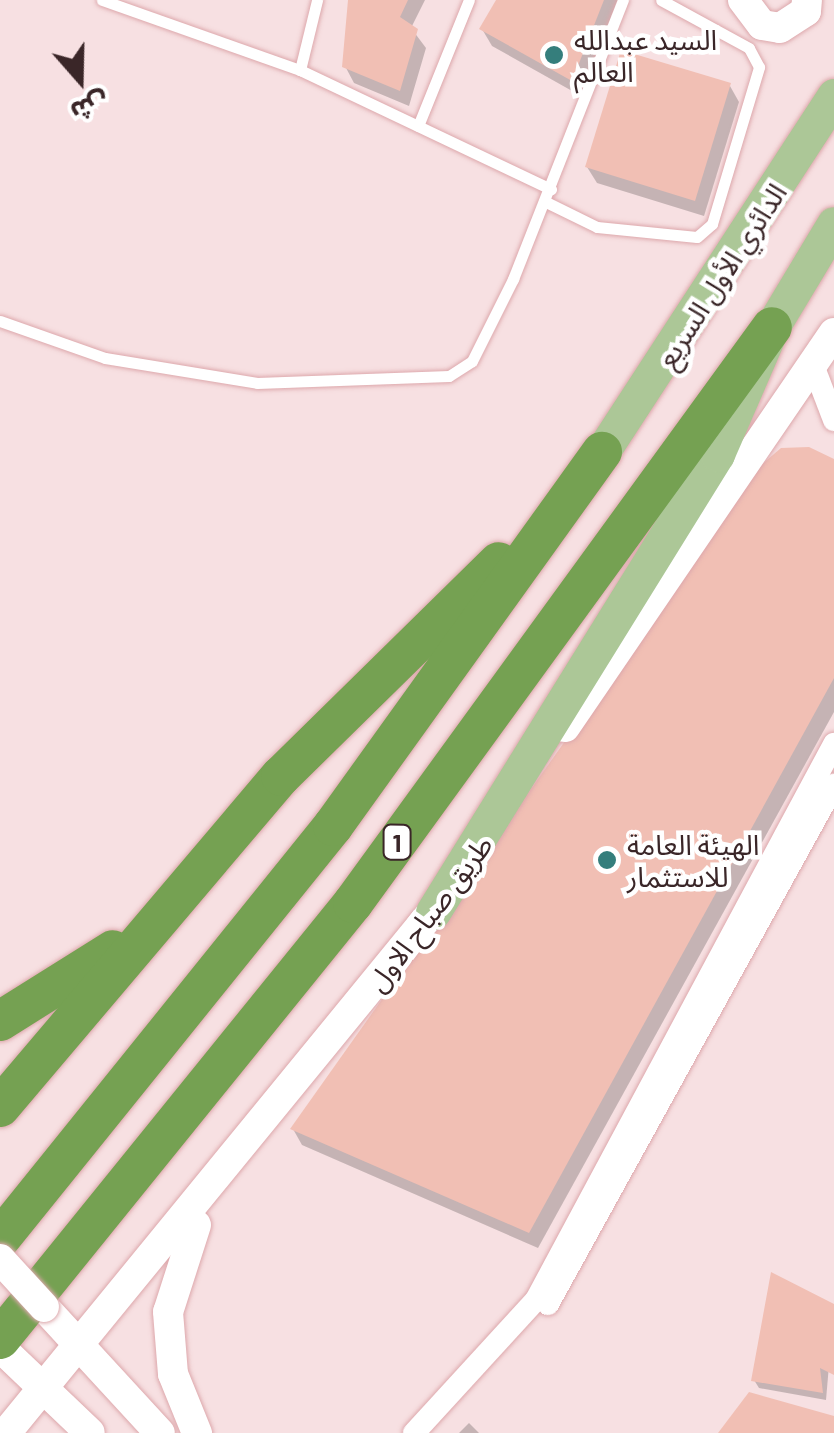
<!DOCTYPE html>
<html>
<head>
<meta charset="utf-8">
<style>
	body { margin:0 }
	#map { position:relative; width:834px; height:1433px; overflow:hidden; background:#f7e0e2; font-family:Barlow,"Noto Sans Arabic",sans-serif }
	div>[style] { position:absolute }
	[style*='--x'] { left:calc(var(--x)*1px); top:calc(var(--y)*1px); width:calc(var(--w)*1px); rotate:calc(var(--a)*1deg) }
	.shadow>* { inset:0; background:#0003 }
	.building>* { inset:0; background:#f1bfb4 }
	.roads { filter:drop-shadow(0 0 2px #dda8ac) drop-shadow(0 0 2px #dda8ac) }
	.lane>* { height:11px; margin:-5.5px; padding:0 5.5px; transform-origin:5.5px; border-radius:5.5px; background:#fff }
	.street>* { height:22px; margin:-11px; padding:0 11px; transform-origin:11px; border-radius:11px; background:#fff }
	.secondary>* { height:30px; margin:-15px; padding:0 15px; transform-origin:15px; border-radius:15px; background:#fff }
	.primary>* { height:35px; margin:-17.5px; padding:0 17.5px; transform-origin:17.5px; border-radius:17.5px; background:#acc797 }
	.highway>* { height:40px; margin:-20px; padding:0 20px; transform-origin:20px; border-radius:20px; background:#75a152 }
	.bridges { filter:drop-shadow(0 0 2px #dda8ac) drop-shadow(0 0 2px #dda8ac) }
	.secondary-bridge>* { height:30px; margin:-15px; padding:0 15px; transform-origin:15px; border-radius:15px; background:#fff }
	.dots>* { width:28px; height:28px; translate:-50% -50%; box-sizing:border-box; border:5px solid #fff; border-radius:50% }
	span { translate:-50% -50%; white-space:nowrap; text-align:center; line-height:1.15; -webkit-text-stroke:9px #fff; paint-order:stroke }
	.shield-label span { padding:2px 8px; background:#fff; border:2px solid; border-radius:8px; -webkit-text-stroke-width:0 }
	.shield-label { font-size:25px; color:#3a2628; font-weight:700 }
	.poi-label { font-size:28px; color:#3a2628 }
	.left { translate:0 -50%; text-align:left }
	.street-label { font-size:28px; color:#3a2628 }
	.north { position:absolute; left:30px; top:30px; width:100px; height:100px; -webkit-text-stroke:8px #fff; paint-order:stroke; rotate:160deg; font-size:28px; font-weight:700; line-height:40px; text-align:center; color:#3a2628 }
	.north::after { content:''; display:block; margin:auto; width:35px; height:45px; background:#3a2628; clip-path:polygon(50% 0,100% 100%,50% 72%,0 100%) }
</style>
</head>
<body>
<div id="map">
	<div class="shadow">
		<div style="clip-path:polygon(350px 0,425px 0,411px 28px,426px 48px,409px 106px,354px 83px,345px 66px)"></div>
		<div style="clip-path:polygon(499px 0,620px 0,581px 96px,492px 46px,482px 29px)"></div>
		<div style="clip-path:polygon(730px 86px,739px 102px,704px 216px,597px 183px,587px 167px)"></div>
		<div style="clip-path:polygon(834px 462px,834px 712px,538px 1248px,302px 1145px,293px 1129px)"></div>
		<div style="clip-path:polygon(834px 1307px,826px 1400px,759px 1388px,754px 1380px)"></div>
		<div style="clip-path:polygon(469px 1423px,479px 1433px,459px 1433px)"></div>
	</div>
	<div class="building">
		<div style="clip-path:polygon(348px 0,408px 0,400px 17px,418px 29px,400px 91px,342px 67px)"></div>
		<div style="clip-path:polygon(496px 0,604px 0,572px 81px,479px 29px)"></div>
		<div style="clip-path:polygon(621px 50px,731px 83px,695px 201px,585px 167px)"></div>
		<div style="clip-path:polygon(809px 447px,834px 459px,834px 678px,529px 1233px,290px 1129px,760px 466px,781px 448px)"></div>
		<div style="clip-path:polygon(771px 1272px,834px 1304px,834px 1375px,820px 1368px,823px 1393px,751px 1381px)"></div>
		<div style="clip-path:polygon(749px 1392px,834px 1416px,834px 1433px,718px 1433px)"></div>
	</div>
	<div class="roads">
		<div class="lane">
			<div style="--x:102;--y:0;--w:210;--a:19.5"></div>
			<div style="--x:300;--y:70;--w:278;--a:25.4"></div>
			<div style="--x:300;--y:70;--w:72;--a:-76.3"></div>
			<div style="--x:418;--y:126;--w:136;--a:-68"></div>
			<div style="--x:546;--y:202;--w:57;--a:26.1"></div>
			<div style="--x:597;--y:227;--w:100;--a:5.7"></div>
			<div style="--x:697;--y:237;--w:20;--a:-41"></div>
			<div style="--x:712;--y:224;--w:164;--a:-73.3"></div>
			<div style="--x:759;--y:67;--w:21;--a:-118"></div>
			<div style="--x:749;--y:48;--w:100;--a:-151.4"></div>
			<div style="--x:0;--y:321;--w:111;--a:19.4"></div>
			<div style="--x:105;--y:358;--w:154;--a:9.3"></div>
			<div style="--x:257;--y:383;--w:192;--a:-2.1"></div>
			<div style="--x:449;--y:376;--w:27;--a:-33"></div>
			<div style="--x:472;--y:361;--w:92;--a:-63.4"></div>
			<div style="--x:513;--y:279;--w:300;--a:-68.5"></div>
		</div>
		<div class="street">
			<div style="--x:813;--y:365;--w:59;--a:69.1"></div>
			<div style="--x:548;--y:1304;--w:593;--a:-61.14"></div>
			<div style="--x:414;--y:1433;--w:180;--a:-47.5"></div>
			<div style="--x:536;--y:1300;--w:631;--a:-61.81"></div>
		</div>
		<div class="secondary">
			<div style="--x:743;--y:0;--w:31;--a:53"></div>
			<div style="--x:762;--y:25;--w:18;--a:9"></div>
			<div style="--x:780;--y:28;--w:31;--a:-33"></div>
			<div style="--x:806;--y:11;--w:11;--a:-85"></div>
			<div style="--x:565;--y:727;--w:477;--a:-55.7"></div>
			<div style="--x:196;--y:1225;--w:91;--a:107.8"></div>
			<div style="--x:168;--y:1312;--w:62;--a:85.4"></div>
			<div style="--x:173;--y:1374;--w:64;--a:67.9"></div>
			<div style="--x:44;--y:1307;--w:171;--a:47.4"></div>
			<div style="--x:0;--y:1347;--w:124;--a:43.7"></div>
			<div style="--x:6;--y:1433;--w:695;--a:-50.72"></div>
		</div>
		<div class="primary">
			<div style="--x:602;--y:452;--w:425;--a:-56.9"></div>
			<div style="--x:433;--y:912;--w:539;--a:-58.2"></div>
			<div style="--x:717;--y:454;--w:138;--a:-66.6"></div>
			<div style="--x:772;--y:327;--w:120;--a:-59"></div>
		</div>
		<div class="highway">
			<div style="--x:0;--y:1021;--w:133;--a:-32.1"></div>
			<div style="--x:0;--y:1107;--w:434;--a:-49.7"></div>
			<div style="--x:281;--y:776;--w:305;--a:-44.5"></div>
			<div style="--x:0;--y:1239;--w:531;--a:-51.12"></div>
			<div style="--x:333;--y:826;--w:461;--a:-54.3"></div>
			<div style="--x:0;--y:1339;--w:561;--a:-51.01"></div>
			<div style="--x:353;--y:903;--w:712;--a:-53.97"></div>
		</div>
	</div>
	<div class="bridges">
		<div class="secondary-bridge">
			<div style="--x:0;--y:1259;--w:65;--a:47.5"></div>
		</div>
	</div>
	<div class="dots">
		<div style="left:554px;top:55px;background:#357e7c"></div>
		<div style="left:607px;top:860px;background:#357e7c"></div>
	</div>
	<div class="shield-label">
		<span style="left:397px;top:842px">1</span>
	</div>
	<div class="poi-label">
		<span class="left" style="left:574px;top:55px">السيد عبدالله<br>العالم</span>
		<span class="left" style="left:627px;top:860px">الهيئة العامة<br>للاستثمار</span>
	</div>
	<div class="street-label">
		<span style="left:721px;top:275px;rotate:-57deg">الدائري الأول السريع</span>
		<span style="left:429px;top:913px;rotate:-53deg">طريق صباح الاول</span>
	</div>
	<div class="north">ش</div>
</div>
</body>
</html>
